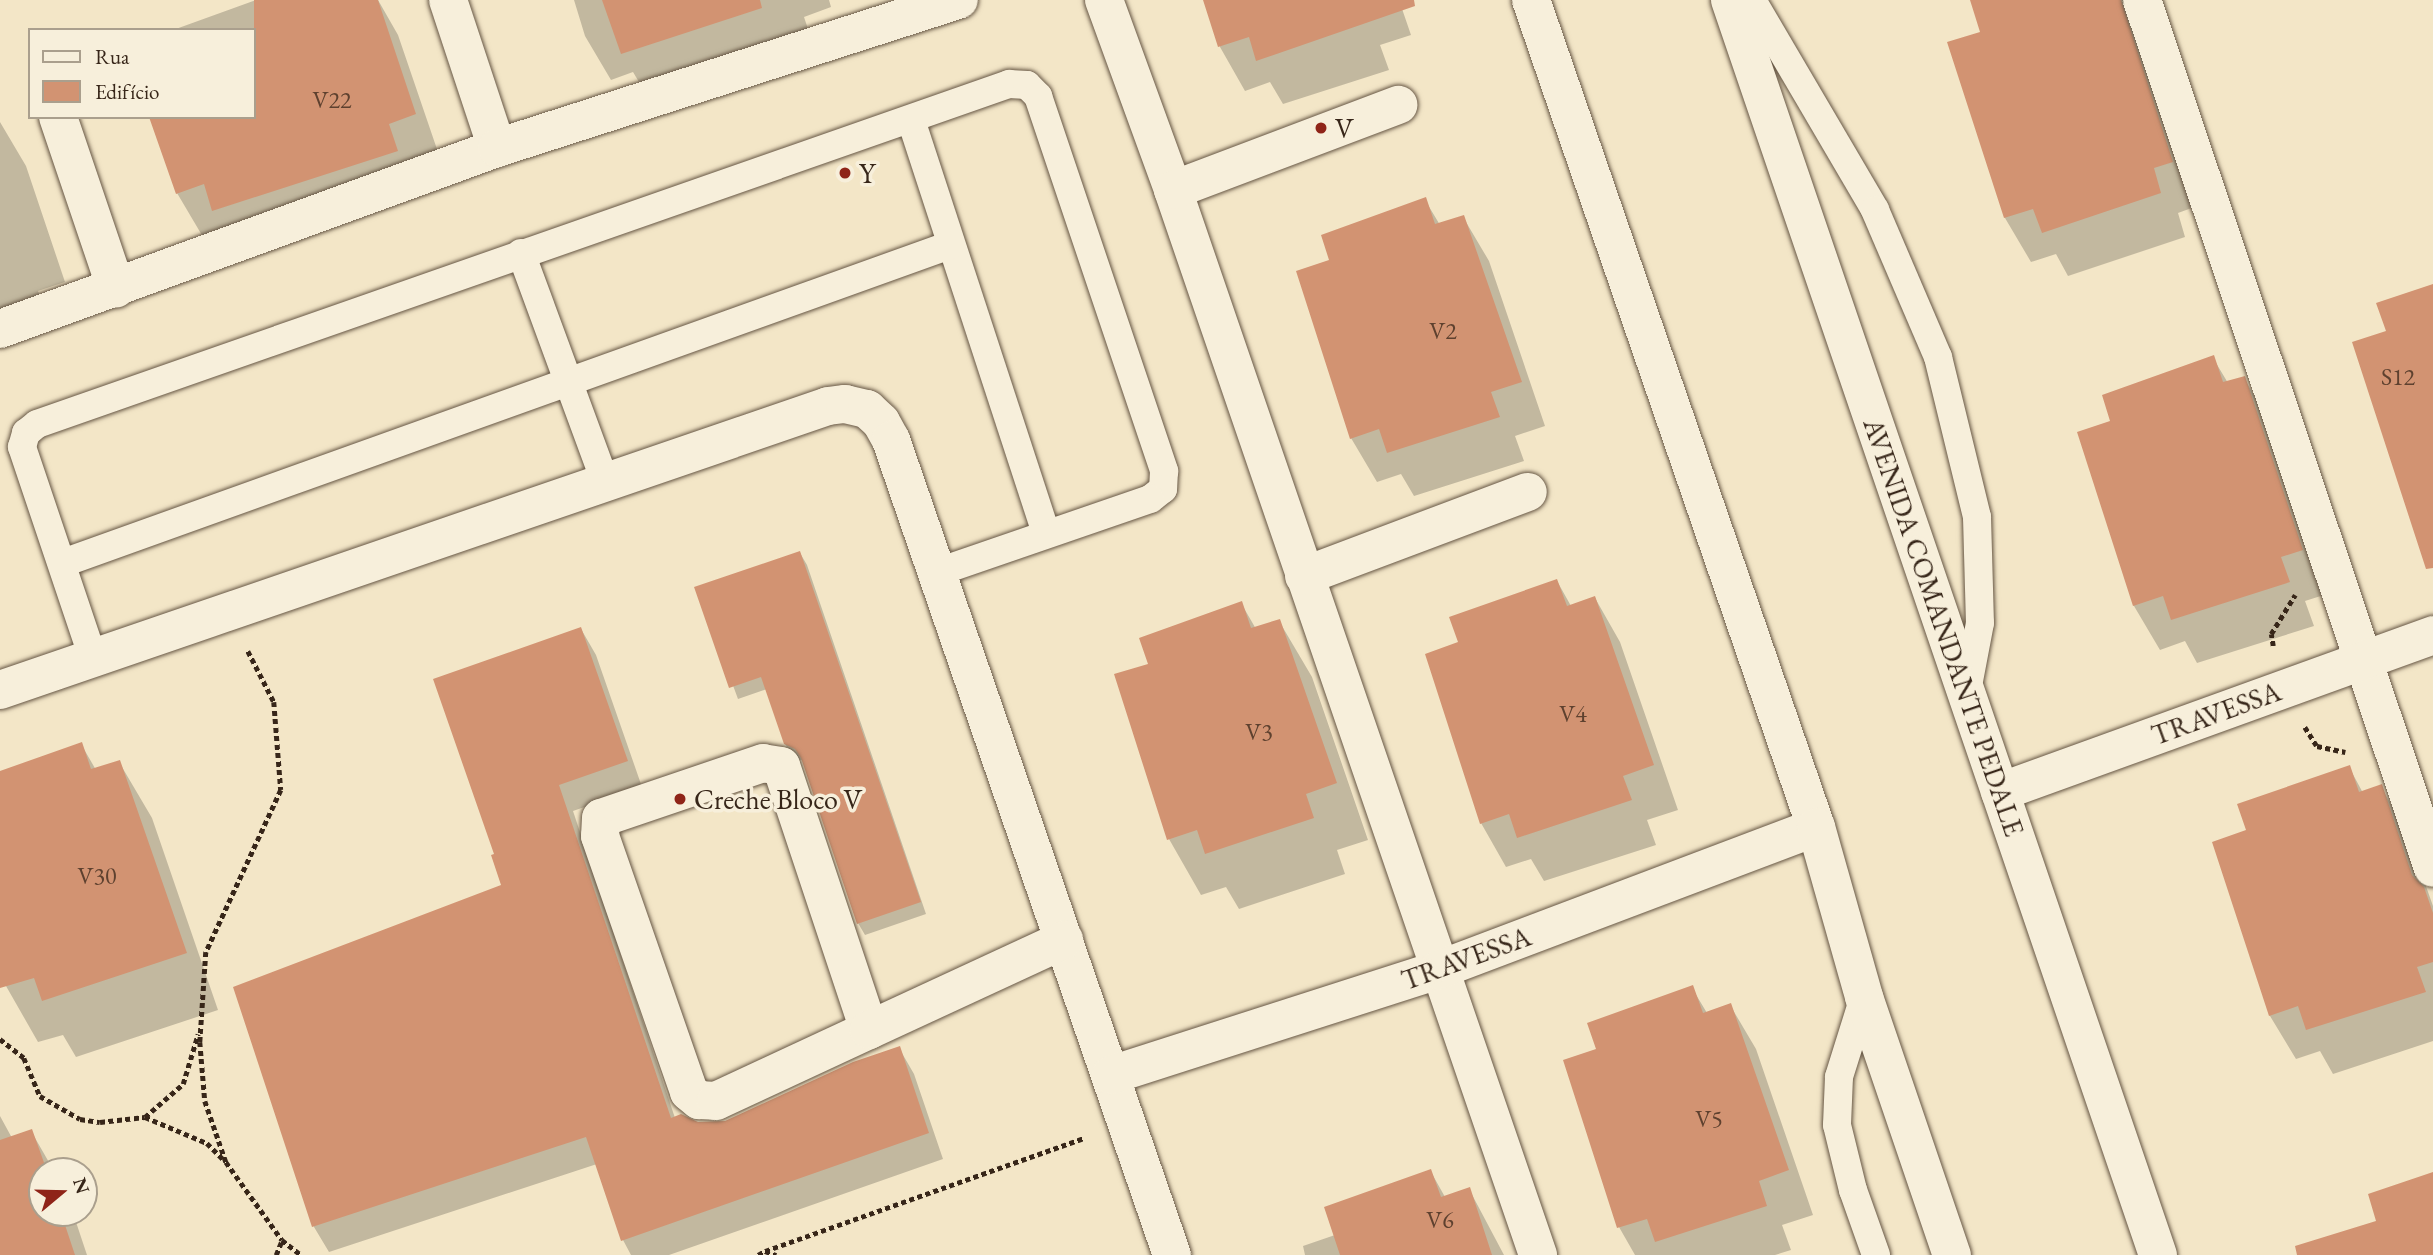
<!DOCTYPE html>
<html>
<head>
<meta charset="utf-8">
<style>
	body { margin:0 }
	#map { position:relative; width:2433px; height:1255px; overflow:hidden; background:#f3e6c7; font-family:"EB Garamond",serif }
	div>[style] { position:absolute }
	[style*='--x'] { left:calc(var(--x)*1px); top:calc(var(--y)*1px); width:calc(var(--w)*1px); rotate:calc(var(--a)*1deg) }
	.shadow>* { inset:0; background:#0003 }
	.building>* { inset:0; background:#d29372 }
	.path>* { height:4.5px; margin-top:-2.25px; transform-origin:0; background:repeating-linear-gradient(90deg,#372619 0 5px,transparent 0 8.5px) }
	.roads { filter:drop-shadow(0 0 2px #665644) drop-shadow(0 0 2px #665644) }
	.service>* { height:28px; margin:-14px; padding:0 14px; transform-origin:14px; border-radius:14px; background:#f7efdb }
	.minor>* { height:38px; margin:-19px; padding:0 19px; transform-origin:19px; border-radius:19px; background:#f7efdb }
	.tertiary>* { height:38px; margin:-19px; padding:0 19px; transform-origin:19px; border-radius:19px; background:#f7efdb }
	.dots>* { width:19px; height:19px; translate:-50% -50%; box-sizing:border-box; border:4px solid #f7efdb; border-radius:50% }
	span { translate:-50% -50%; white-space:nowrap; text-align:center; line-height:1.15; -webkit-text-stroke:7px #f7efdb; paint-order:stroke }
	.number-label { font-size:24px; color:#5e412f }
	.number-label span { -webkit-text-stroke-width:0 }
	.poi-label { font-size:28px; color:#372619 }
	.left { translate:0 -50%; text-align:left }
	.street-label { font-size:28px; color:#372619 }
	.legend { position:absolute; left:28px; top:28px; width:228px; height:91px; box-sizing:border-box; background:#f7efdb; border:2px solid #aa9f8d; margin:0; padding:9px 12px; list-style:none; font-size:21px; color:#372619 }
	.legend li { display:flex; align-items:center; gap:14px; height:35px }
	.legend b { width:35px; border:2px solid #aa9f8d }
	.north { position:absolute; left:28px; top:1157px; width:70px; height:70px; box-sizing:border-box; background:#f7efdb; border:2px solid #aa9f8d; border-radius:50%; rotate:71deg; font-size:19px; font-weight:700; line-height:28px; text-align:center; color:#372619 }
	.north::after { content:''; display:block; margin:auto; width:24px; height:32px; background:#8f2418; clip-path:polygon(50% 0,100% 100%,50% 72%,0 100%) }
</style>
</head>
<body>
<div id="map">
	<div class="shadow">
		<div style="clip-path:polygon(256px 0,378px 0,398px 35px,440px 158px,203px 237px,177px 193px,254px 117px,254px 30px,173px 30px)"></div>
		<div style="clip-path:polygon(574px 0,829px 0,831px 7px,804px 17px,813px 44px,648px 97px,633px 72px,611px 80px,585px 36px)"></div>
		<div style="clip-path:polygon(1205px 0,1399px 0,1411px 35px,1380px 45px,1389px 70px,1283px 104px,1270px 82px,1245px 91px,1220px 47px)"></div>
		<div style="clip-path:polygon(1992px 0,2131px 0,2197px 206px,2178px 213px,2185px 237px,2068px 276px,2056px 254px,2031px 262px,2005px 218px,1949px 43px,1982px 33px)"></div>
		<div style="clip-path:polygon(0 122px,26px 166px,65px 282px,38px 291px,48px 318px,0 333px)"></div>
		<div style="clip-path:polygon(1425px 200px,1440px 225px,1463px 217px,1489px 261px,1545px 426px,1515px 436px,1524px 461px,1414px 496px,1401px 474px,1377px 482px,1351px 438px,1331px 261px)"></div>
		<div style="clip-path:polygon(2213px 358px,2228px 383px,2244px 378px,2269px 421px,2327px 594px,2305px 601px,2314px 626px,2197px 663px,2185px 641px,2160px 650px,2134px 606px,2079px 433px,2112px 422px)"></div>
		<div style="clip-path:polygon(800px 553px,807px 565px,926px 914px,865px 935px,858px 923px,803px 761px,793px 756px,785px 744px,767px 689px,738px 699px,697px 588px)"></div>
		<div style="clip-path:polygon(1557px 581px,1571px 606px,1595px 598px,1620px 642px,1678px 810px,1647px 820px,1656px 845px,1544px 881px,1531px 859px,1506px 867px,1481px 823px,1460px 643px)"></div>
		<div style="clip-path:polygon(1241px 603px,1256px 629px,1279px 621px,1312px 677px,1368px 840px,1337px 850px,1345px 874px,1239px 909px,1226px 887px,1201px 895px,1169px 839px,1150px 665px)"></div>
		<div style="clip-path:polygon(581px 629px,596px 655px,642px 787px,573px 811px,675px 1118px,697px 1124px,726px 1123px,899px 1048px,914px 1074px,943px 1159px,669px 1255px,631px 1255px,623px 1240px,597px 1164px,329px 1252px,314px 1227px,235px 988px,503px 886px)"></div>
		<div style="clip-path:polygon(81px 744px,96px 770px,119px 762px,152px 818px,218px 1010px,76px 1057px,63px 1035px,38px 1042px,6px 986px,0 969px,0 773px)"></div>
		<div style="clip-path:polygon(2349px 767px,2363px 793px,2381px 787px,2406px 830px,2433px 906px,2433px 1041px,2333px 1074px,2320px 1051px,2296px 1059px,2270px 1016px,2214px 843px,2248px 832px)"></div>
		<div style="clip-path:polygon(1692px 988px,1707px 1013px,1730px 1005px,1756px 1049px,1813px 1215px,1782px 1225px,1791px 1250px,1775px 1255px,1635px 1255px,1619px 1227px,1598px 1050px)"></div>
		<div style="clip-path:polygon(0 1116px,12px 1138px,31px 1131px,54px 1171px,42px 1171px,42px 1213px,73px 1213px,87px 1255px,0 1255px)"></div>
		<div style="clip-path:polygon(1431px 1172px,1445px 1197px,1469px 1189px,1504px 1255px,1305px 1255px,1303px 1246px,1335px 1235px)"></div>
	</div>
	<div class="building">
		<div style="clip-path:polygon(254px 0,378px 0,416px 114px,389px 124px,398px 151px,212px 211px,204px 184px,176px 194px,149px 117px,254px 117px)"></div>
		<div style="clip-path:polygon(602px 0,760px 0,762px 8px,621px 54px)"></div>
		<div style="clip-path:polygon(1203px 0,1414px 0,1415px 6px,1256px 61px,1249px 37px,1218px 47px)"></div>
		<div style="clip-path:polygon(1970px 0,2121px 0,2173px 162px,2154px 168px,2161px 193px,2042px 233px,2033px 209px,2004px 218px,1947px 42px,1980px 32px)"></div>
		<div style="clip-path:polygon(1426px 197px,1435px 224px,1464px 215px,1522px 382px,1491px 392px,1500px 417px,1387px 453px,1379px 429px,1350px 439px,1296px 271px,1329px 260px,1321px 235px)"></div>
		<div style="clip-path:polygon(2433px 284px,2433px 568px,2426px 569px,2352px 342px,2386px 331px,2376px 303px)"></div>
		<div style="clip-path:polygon(2214px 355px,2223px 382px,2245px 376px,2303px 550px,2281px 557px,2290px 582px,2171px 620px,2163px 596px,2133px 606px,2077px 432px,2110px 421px,2102px 395px)"></div>
		<div style="clip-path:polygon(800px 551px,921px 902px,857px 924px,801px 758px,795px 749px,784px 744px,761px 677px,729px 688px,694px 587px)"></div>
		<div style="clip-path:polygon(1557px 579px,1567px 606px,1595px 596px,1654px 765px,1623px 776px,1632px 800px,1517px 838px,1509px 814px,1480px 824px,1425px 654px,1458px 642px,1449px 617px)"></div>
		<div style="clip-path:polygon(1242px 601px,1251px 628px,1280px 619px,1337px 783px,1306px 794px,1314px 818px,1205px 854px,1197px 830px,1167px 840px,1114px 674px,1148px 664px,1139px 638px)"></div>
		<div style="clip-path:polygon(581px 627px,628px 761px,559px 785px,671px 1118px,681px 1114px,698px 1122px,725px 1121px,853px 1062px,900px 1046px,929px 1133px,621px 1241px,586px 1137px,312px 1227px,233px 987px,501px 885px,491px 855px,494px 854px,433px 679px)"></div>
		<div style="clip-path:polygon(82px 742px,91px 769px,120px 760px,187px 953px,42px 1001px,34px 978px,0 988px,0 771px)"></div>
		<div style="clip-path:polygon(2350px 765px,2359px 792px,2382px 784px,2412px 875px,2424px 887px,2433px 913px,2433px 962px,2417px 967px,2426px 992px,2306px 1030px,2298px 1006px,2269px 1016px,2212px 842px,2246px 830px,2237px 804px)"></div>
		<div style="clip-path:polygon(1693px 985px,1703px 1013px,1731px 1003px,1789px 1170px,1759px 1181px,1767px 1206px,1655px 1242px,1647px 1219px,1617px 1228px,1563px 1060px,1596px 1049px,1587px 1023px)"></div>
		<div style="clip-path:polygon(32px 1129px,47px 1171px,42px 1171px,42px 1213px,61px 1213px,75px 1255px,0 1255px,0 1140px)"></div>
		<div style="clip-path:polygon(1431px 1169px,1441px 1197px,1470px 1187px,1492px 1255px,1340px 1255px,1324px 1207px)"></div>
		<div style="clip-path:polygon(2433px 1172px,2433px 1255px,2297px 1255px,2295px 1246px,2376px 1221px,2368px 1194px)"></div>
	</div>
	<div class="path">
		<div style="--x:2273;--y:646;--w:12;--a:-99"></div>
		<div style="--x:2271;--y:634;--w:46;--a:-58.4"></div>
		<div style="--x:248;--y:651;--w:57;--a:63"></div>
		<div style="--x:274;--y:702;--w:88;--a:85.5"></div>
		<div style="--x:281;--y:790;--w:179;--a:114.8"></div>
		<div style="--x:206;--y:952;--w:90;--a:93.8"></div>
		<div style="--x:200;--y:1042;--w:59;--a:85.2"></div>
		<div style="--x:205;--y:1101;--w:65;--a:71"></div>
		<div style="--x:226;--y:1162;--w:96;--a:54.3"></div>
		<div style="--x:282;--y:1240;--w:24;--a:38"></div>
		<div style="--x:2305;--y:727;--w:22;--a:58"></div>
		<div style="--x:2317;--y:746;--w:29;--a:12"></div>
		<div style="--x:0;--y:1039;--w:31;--a:38"></div>
		<div style="--x:24;--y:1058;--w:41;--a:67.2"></div>
		<div style="--x:40;--y:1096;--w:46;--a:29.9"></div>
		<div style="--x:80;--y:1119;--w:20;--a:9"></div>
		<div style="--x:100;--y:1122;--w:45;--a:-6.3"></div>
		<div style="--x:145;--y:1117;--w:50;--a:-41"></div>
		<div style="--x:183;--y:1084;--w:52;--a:-73.3"></div>
		<div style="--x:145;--y:1117;--w:67;--a:22.8"></div>
		<div style="--x:207;--y:1143;--w:23;--a:45"></div>
		<div style="--x:765;--y:1251;--w:338;--a:-19.5"></div>
		<div style="--x:276;--y:1255;--w:16;--a:-68"></div>
		<div style="--x:758;--y:1255;--w:8;--a:-30"></div>
		<div style="--x:765;--y:1251;--w:12;--a:20"></div>
	</div>
	<div class="roads">
		<div class="service">
			<div style="--x:1752;--y:0;--w:243;--a:59.6"></div>
			<div style="--x:1875;--y:210;--w:160;--a:66.8"></div>
			<div style="--x:1938;--y:357;--w:165;--a:76.3"></div>
			<div style="--x:1977;--y:517;--w:106;--a:88.4"></div>
			<div style="--x:1980;--y:623;--w:69;--a:100.8"></div>
			<div style="--x:911;--y:120;--w:434;--a:71.9"></div>
			<div style="--x:521;--y:253;--w:243;--a:69.8"></div>
			<div style="--x:63;--y:563;--w:942;--a:-19.72"></div>
			<div style="--x:93;--y:658;--w:223;--a:-108.6"></div>
			<div style="--x:22;--y:447;--w:15;--a:-74"></div>
			<div style="--x:26;--y:433;--w:14;--a:-39"></div>
			<div style="--x:37;--y:424;--w:1030;--a:-19.28"></div>
			<div style="--x:1009;--y:84;--w:18;--a:3"></div>
			<div style="--x:1027;--y:85;--w:16;--a:45"></div>
			<div style="--x:1038;--y:96;--w:396;--a:71.4"></div>
			<div style="--x:1164;--y:471;--w:18;--a:93"></div>
			<div style="--x:1163;--y:489;--w:16;--a:142"></div>
			<div style="--x:1150;--y:499;--w:224;--a:161"></div>
			<div style="--x:1864;--y:997;--w:84;--a:107.4"></div>
			<div style="--x:1839;--y:1077;--w:48;--a:92.4"></div>
			<div style="--x:1837;--y:1125;--w:67;--a:76.2"></div>
			<div style="--x:1853;--y:1190;--w:69;--a:70.5"></div>
		</div>
		<div class="minor">
			<div style="--x:448;--y:0;--w:156;--a:71.7"></div>
			<div style="--x:1104;--y:0;--w:202;--a:70"></div>
			<div style="--x:1173;--y:190;--w:1126;--a:71.08"></div>
			<div style="--x:2142;--y:0;--w:915;--a:71.47"></div>
			<div style="--x:58;--y:117;--w:181;--a:71.3"></div>
			<div style="--x:1173;--y:190;--w:241;--a:-20.7"></div>
			<div style="--x:0;--y:329;--w:529;--a:-20.01"></div>
			<div style="--x:497;--y:148;--w:485;--a:-17.8"></div>
			<div style="--x:1304;--y:576;--w:239;--a:-20.6"></div>
			<div style="--x:0;--y:690;--w:875;--a:-18.93"></div>
			<div style="--x:828;--y:406;--w:17;--a:-7"></div>
			<div style="--x:845;--y:404;--w:23;--a:13"></div>
			<div style="--x:867;--y:409;--w:19;--a:43"></div>
			<div style="--x:881;--y:422;--w:21;--a:61"></div>
			<div style="--x:891;--y:440;--w:862;--a:70.98"></div>
			<div style="--x:2000;--y:792;--w:461;--a:-19.9"></div>
			<div style="--x:869;--y:1030;--w:278;--a:-108.4"></div>
			<div style="--x:781;--y:766;--w:18;--a:-171"></div>
			<div style="--x:763;--y:763;--w:171;--a:161.2"></div>
			<div style="--x:601;--y:818;--w:18;--a:93"></div>
			<div style="--x:600;--y:836;--w:271;--a:70.8"></div>
			<div style="--x:689;--y:1092;--w:13;--a:39"></div>
			<div style="--x:699;--y:1100;--w:17;--a:3"></div>
			<div style="--x:716;--y:1101;--w:169;--a:-24.9"></div>
			<div style="--x:869;--y:1030;--w:215;--a:-24.8"></div>
			<div style="--x:1111;--y:1075;--w:343;--a:-17.8"></div>
			<div style="--x:1438;--y:970;--w:404;--a:-20.7"></div>
		</div>
		<div class="tertiary">
			<div style="--x:1531;--y:0;--w:875;--a:70.99"></div>
			<div style="--x:1816;--y:827;--w:177;--a:74.2"></div>
			<div style="--x:1864;--y:997;--w:273;--a:71.2"></div>
			<div style="--x:1730;--y:0;--w:1326;--a:71.17"></div>
		</div>
	</div>
	<div class="dots">
		<div style="left:1321px;top:128px;background:#8f2418"></div>
		<div style="left:845px;top:173px;background:#8f2418"></div>
		<div style="left:680px;top:799px;background:#8f2418"></div>
	</div>
	<div class="number-label">
		<span style="left:332px;top:100px">V22</span>
		<span style="left:1443px;top:331px">V2</span>
		<span style="left:2398px;top:377px">S12</span>
		<span style="left:1573px;top:714px">V4</span>
		<span style="left:1259px;top:732px">V3</span>
		<span style="left:97px;top:876px">V30</span>
		<span style="left:1709px;top:1119px">V5</span>
		<span style="left:1440px;top:1220px">V6</span>
	</div>
	<div class="poi-label">
		<span class="left" style="left:1335px;top:128px">V</span>
		<span class="left" style="left:859px;top:173px">Y</span>
		<span class="left" style="left:694px;top:799px">Creche Bloco V</span>
	</div>
	<div class="street-label">
		<span style="left:1944px;top:627px;rotate:71deg">AVENIDA COMANDANTE PEDALE</span>
		<span style="left:2216px;top:713px;rotate:-20deg">TRAVESSA</span>
		<span style="left:1466px;top:958px;rotate:-20deg">TRAVESSA</span>
	</div>
	<ul class="legend">
	<li><b style="height:9px;background:#f7efdb"></b>Rua</li>
	<li><b style="height:19px;background:#d29372"></b>Edifício</li>
	</ul>
	<div class="north">N</div>
</div>
</body>
</html>
